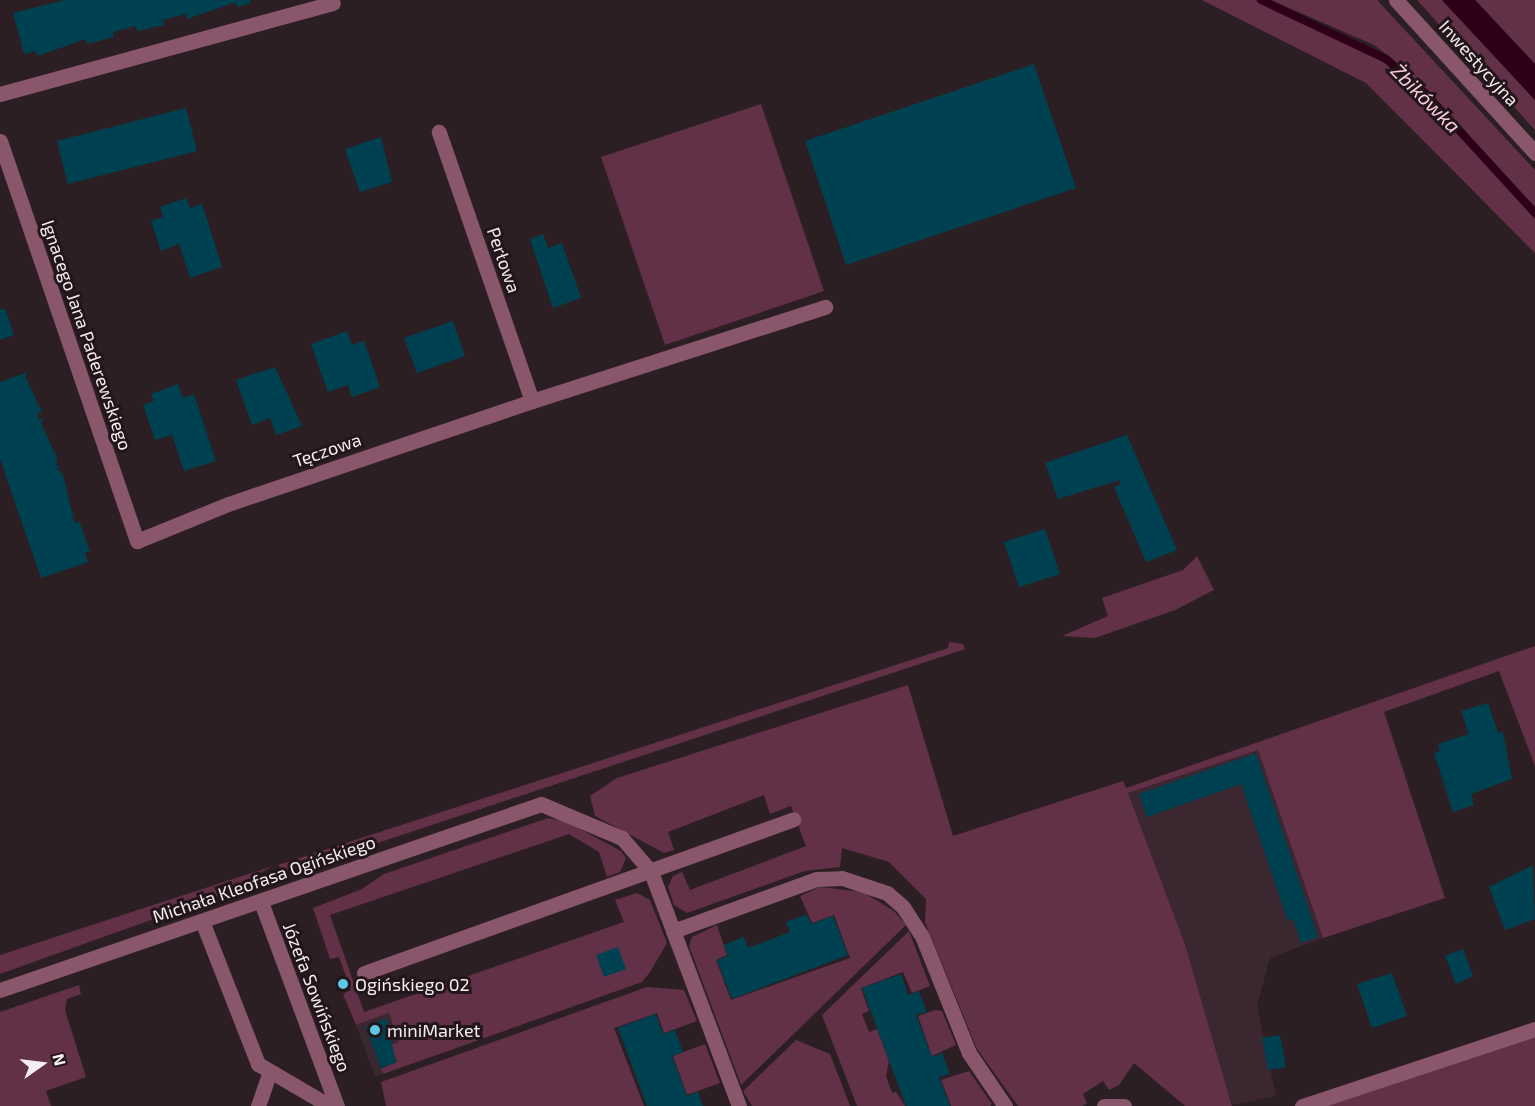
<!DOCTYPE html>
<html>
<head>
<meta charset="utf-8">
<style>
	body { margin:0 }
	#map { position:relative; width:1535px; height:1106px; overflow:hidden; background:#2c1f24; font-family:"Exo 2",sans-serif }
	div>[style] { position:absolute }
	[style*='--x'] { left:calc(var(--x)*1px); top:calc(var(--y)*1px); width:calc(var(--w)*1px); rotate:calc(var(--a)*1deg) }
	.built>* { inset:0; background:#3a272f }
	.green>* { inset:0; background:#623047 }
	.water>* { inset:0; background:#2d0017 }
	.stream>* { height:8px; margin:-4px; padding:0 4px; transform-origin:4px; border-radius:4px; background:#2d0017 }
	.building>* { inset:0; background:#004151 }
	.service>* { height:15px; margin:-7.5px; padding:0 7.5px; transform-origin:7.5px; border-radius:7.5px; background:#8a566c }
	.minor>* { height:15px; margin:-7.5px; padding:0 7.5px; transform-origin:7.5px; border-radius:7.5px; background:#8a566c }
	.tertiary>* { height:15px; margin:-7.5px; padding:0 7.5px; transform-origin:7.5px; border-radius:7.5px; background:#8a566c }
	.dots>* { width:16px; height:16px; translate:-50% -50%; box-sizing:border-box; border:3px solid #22161b; border-radius:50% }
	span { translate:-50% -50%; white-space:nowrap; text-align:center; line-height:1.15; -webkit-text-stroke:6px #22161b; paint-order:stroke }
	.street-label { font-size:18px; color:#f6edf0 }
	.poi-label { font-size:18px; color:#f6edf0 }
	.left { translate:0 -50%; text-align:left }
	.water-label { font-size:20px; color:#fbcfe0; font-style:italic }
	.north { position:absolute; left:12px; top:1034px; width:60px; height:60px; -webkit-text-stroke:4px #22161b; paint-order:stroke; rotate:76deg; font-size:16px; font-weight:700; line-height:24px; text-align:center; color:#f6edf0 }
	.north::after { content:''; display:block; margin:auto; width:21px; height:27px; background:#f6edf0; clip-path:polygon(50% 0,100% 100%,50% 72%,0 100%) }
</style>
</head>
<body>
<div id="map">
	<div class="built">
		<div style="clip-path:polygon(1258px 750px,1323px 938px,1270px 958px,1257px 1006px,1276px 1096px,1232px 1105px,1185px 944px,1128px 793px)"></div>
		<div style="clip-path:polygon(389px 1013px,399px 1042px,398px 1062px,381px 1068px,383px 1074px,375px 1077px,356px 1025px)"></div>
	</div>
	<div class="green">
		<div style="clip-path:polygon(1202px 0,1255px 0,1381px 58px,1410px 81px,1535px 219px,1535px 253px,1366px 83px)"></div>
		<div style="clip-path:polygon(1271px 0,1377px 0,1535px 170px,1535px 209px,1394px 60px,1374px 45px)"></div>
		<div style="clip-path:polygon(1417px 0,1442px 0,1535px 100px,1535px 130px)"></div>
		<div style="clip-path:polygon(1475px 0,1535px 0,1535px 64px)"></div>
		<div style="clip-path:polygon(761px 104px,824px 291px,665px 345px,601px 157px)"></div>
		<div style="clip-path:polygon(1197px 556px,1214px 590px,1175px 610px,1095px 638px,1062px 636px,1108px 616px,1102px 598px,1183px 570px)"></div>
		<div style="clip-path:polygon(949px 642px,963px 644px,965px 649px,302px 868px,284px 870px,278px 865px,948px 648px)"></div>
		<div style="clip-path:polygon(1535px 646px,1535px 766px,1499px 671px,1384px 712px,1445px 898px,1323px 938px,1258px 750px,1128px 793px,1185px 944px,1232px 1106px,1185px 1106px,1134px 1063px,1119px 1085px,1109px 1090px,1103px 1081px,1083px 1094px,1087px 1103px,1082px 1106px,1018px 1106px,977px 1049px,925px 922px,926px 899px,889px 862px,842px 848px,840px 867px,805px 871px,687px 913px,674px 905px,668px 887px,673px 876px,682px 872px,690px 890px,806px 846px,791px 806px,770px 814px,764px 795px,668px 832px,674px 850px,664px 853px,595px 816px,590px 796px,617px 778px,908px 685px,953px 836px,1123px 781px,1126px 788px)"></div>
		<div style="clip-path:polygon(548px 818px,565px 821px,621px 851px,626px 858px,620px 872px,607px 877px,599px 852px,569px 834px,330px 915px,364px 1012px,624px 922px,615px 900px,637px 893px,650px 900px,667px 943px,650px 972px,642px 982px,383px 1074px,381px 1069px,397px 1062px,391px 1045px,399px 1042px,389px 1013px,356px 1025px,343px 994px,351px 990px,339px 957px,330px 959px,313px 908px,362px 889px,384px 874px)"></div>
		<div style="clip-path:polygon(273px 866px,218px 896px,0 974px,0 955px)"></div>
		<div style="clip-path:polygon(820px 887px,863px 892px,894px 911px,906px 925px,741px 1085px,689px 946px,692px 937px,717px 925px,727px 955px,716px 960px,731px 1000px,850px 958px,834px 915px,812px 923px,800px 896px)"></div>
		<div style="clip-path:polygon(909px 931px,930px 986px,912px 993px,903px 972px,861px 988px,869px 1011px,862px 1014px,869px 1032px,877px 1029px,889px 1061px,886px 1076px,892px 1093px,896px 1092px,905px 1106px,857px 1106px,822px 1015px)"></div>
		<div style="clip-path:polygon(79px 985px,81px 994px,67px 999px,65px 1010px,86px 1077px,46px 1091px,51px 1106px,0 1106px,0 1012px)"></div>
		<div style="clip-path:polygon(647px 987px,684px 990px,697px 1021px,664px 1033px,657px 1013px,614px 1028px,644px 1106px,386px 1106px,381px 1082px)"></div>
		<div style="clip-path:polygon(936px 1010px,942px 1011px,956px 1045px,932px 1056px,918px 1016px)"></div>
		<div style="clip-path:polygon(1535px 1037px,1535px 1106px,1326px 1106px,1472px 1058px)"></div>
		<div style="clip-path:polygon(796px 1040px,830px 1054px,850px 1106px,752px 1106px,743px 1091px)"></div>
		<div style="clip-path:polygon(705px 1044px,720px 1083px,687px 1095px,673px 1056px)"></div>
		<div style="clip-path:polygon(969px 1071px,992px 1104px,990px 1106px,951px 1106px,941px 1080px)"></div>
	</div>
	<div class="water">
		<div style="clip-path:polygon(1442px 0,1475px 0,1535px 64px,1535px 100px)"></div>
	</div>
	<div class="stream">
		<div style="--x:1261;--y:0;--w:138;--a:25.3"></div>
		<div style="--x:1386;--y:59;--w:52;--a:41.1"></div>
		<div style="--x:1425;--y:93;--w:163;--a:47.5"></div>
	</div>
	<div class="building">
		<div style="clip-path:polygon(65px 0,250px 0,251px 3px,237px 7px,236px 2px,187px 19px,186px 14px,163px 20px,164px 25px,137px 31px,136px 26px,113px 32px,114px 37px,87px 44px,86px 39px,37px 56px,36px 51px,24px 54px,13px 13px)"></div>
		<div style="clip-path:polygon(1034px 64px,1076px 188px,846px 265px,805px 141px)"></div>
		<div style="clip-path:polygon(186px 108px,197px 151px,68px 184px,57px 141px)"></div>
		<div style="clip-path:polygon(381px 137px,392px 182px,360px 192px,345px 149px)"></div>
		<div style="clip-path:polygon(186px 198px,190px 208px,202px 204px,222px 267px,190px 278px,179px 244px,161px 251px,151px 221px,163px 217px,160px 207px)"></div>
		<div style="clip-path:polygon(543px 234px,548px 248px,562px 243px,581px 298px,553px 308px,530px 239px)"></div>
		<div style="clip-path:polygon(5px 308px,14px 335px,0 340px,0 310px)"></div>
		<div style="clip-path:polygon(453px 321px,465px 356px,417px 373px,404px 338px)"></div>
		<div style="clip-path:polygon(347px 331px,352px 345px,364px 341px,380px 387px,352px 397px,348px 385px,328px 392px,311px 344px)"></div>
		<div style="clip-path:polygon(275px 367px,302px 426px,276px 435px,270px 418px,252px 425px,236px 380px)"></div>
		<div style="clip-path:polygon(28px 372px,25px 376px,42px 412px,37px 413px,39px 420px,44px 418px,41px 423px,57px 458px,56px 466px,60px 465px,57px 469px,63px 475px,72px 513px,76px 512px,72px 516px,75px 523px,79px 521px,90px 551px,85px 553px,88px 562px,41px 578px,0 459px,0 382px)"></div>
		<div style="clip-path:polygon(178px 384px,183px 398px,194px 394px,216px 461px,184px 471px,172px 435px,155px 440px,143px 405px,154px 401px,151px 394px)"></div>
		<div style="clip-path:polygon(1127px 435px,1177px 550px,1146px 562px,1114px 487px,1121px 484px,1120px 480px,1058px 499px,1045px 463px)"></div>
		<div style="clip-path:polygon(1045px 529px,1060px 574px,1019px 587px,1004px 542px)"></div>
		<div style="clip-path:polygon(1488px 703px,1498px 733px,1503px 732px,1512px 779px,1471px 794px,1474px 805px,1453px 812px,1434px 753px,1440px 751px,1438px 744px,1469px 734px,1461px 711px)"></div>
		<div style="clip-path:polygon(1256px 753px,1318px 937px,1301px 943px,1293px 919px,1288px 921px,1241px 784px,1147px 817px,1139px 794px)"></div>
		<div style="clip-path:polygon(1533px 865px,1535px 919px,1505px 930px,1489px 887px)"></div>
		<div style="clip-path:polygon(807px 914px,811px 924px,833px 916px,848px 955px,732px 999px,717px 960px,728px 956px,724px 945px,744px 937px,748px 948px,790px 932px,786px 922px)"></div>
		<div style="clip-path:polygon(618px 947px,626px 969px,604px 977px,596px 955px)"></div>
		<div style="clip-path:polygon(1463px 949px,1473px 976px,1456px 984px,1445px 956px)"></div>
		<div style="clip-path:polygon(1392px 973px,1407px 1016px,1372px 1028px,1357px 984px)"></div>
		<div style="clip-path:polygon(901px 974px,908px 995px,919px 991px,927px 1012px,916px 1015px,932px 1057px,942px 1053px,950px 1074px,939px 1077px,950px 1106px,906px 1106px,862px 988px)"></div>
		<div style="clip-path:polygon(656px 1014px,663px 1034px,675px 1030px,683px 1052px,672px 1056px,687px 1096px,698px 1092px,703px 1106px,647px 1106px,618px 1028px)"></div>
		<div style="clip-path:polygon(386px 1018px,396px 1062px,381px 1068px,365px 1027px)"></div>
		<div style="clip-path:polygon(1280px 1035px,1286px 1067px,1268px 1070px,1262px 1038px)"></div>
	</div>
	<div class="service">
		<div style="--x:0;--y:94;--w:345;--a:-15.3"></div>
		<div style="--x:532;--y:401;--w:308;--a:-17.8"></div>
		<div style="--x:202;--y:921;--w:154;--a:68.6"></div>
		<div style="--x:258;--y:1064;--w:83;--a:30.3"></div>
		<div style="--x:364;--y:973;--w:456;--a:-19.7"></div>
	</div>
	<div class="minor">
		<div style="--x:1396;--y:0;--w:207;--a:47.7"></div>
		<div style="--x:0;--y:141;--w:423;--a:71.1"></div>
		<div style="--x:137;--y:541;--w:98;--a:-22.1"></div>
		<div style="--x:228;--y:504;--w:321;--a:-18.7"></div>
		<div style="--x:532;--y:401;--w:285;--a:-109.1"></div>
		<div style="--x:673;--y:931;--w:153;--a:-19.9"></div>
		<div style="--x:817;--y:879;--w:25;--a:-2"></div>
		<div style="--x:842;--y:878;--w:47;--a:18.4"></div>
		<div style="--x:887;--y:893;--w:21;--a:41"></div>
		<div style="--x:903;--y:907;--w:35;--a:57"></div>
		<div style="--x:922;--y:936;--w:126;--a:68.1"></div>
		<div style="--x:969;--y:1053;--w:64;--a:55.8"></div>
		<div style="--x:0;--y:990;--w:572;--a:-18.97"></div>
		<div style="--x:541;--y:804;--w:88;--a:22.8"></div>
		<div style="--x:622;--y:838;--w:45;--a:49.5"></div>
		<div style="--x:651;--y:872;--w:250;--a:69.4"></div>
		<div style="--x:258;--y:1106;--w:34;--a:-71"></div>
		<div style="--x:1104;--y:1106;--w:20;--a:0"></div>
		<div style="--x:1302;--y:1106;--w:245;--a:-18.3"></div>
	</div>
	<div class="tertiary">
		<div style="--x:261;--y:902;--w:218;--a:69.6"></div>
	</div>
	<div class="dots">
		<div style="left:343px;top:984px;background:#5dc7e8"></div>
		<div style="left:375px;top:1030px;background:#5dc7e8"></div>
	</div>
	<div class="street-label">
		<span style="left:1479px;top:63px;rotate:48deg">Inwestycyjna</span>
		<span style="left:504px;top:260px;rotate:71deg">Perłowa</span>
		<span style="left:87px;top:335px;rotate:71deg">Ignacego Jana Paderewskiego</span>
		<span style="left:327px;top:450px;rotate:-19deg">Tęczowa</span>
		<span style="left:264px;top:879px;rotate:-19deg">Michała Kleofasa Ogińskiego</span>
		<span style="left:317px;top:997px;rotate:69deg">Józefa Sowińskiego</span>
	</div>
	<div class="poi-label">
		<span class="left" style="left:355px;top:984px">Ogińskiego 02</span>
		<span class="left" style="left:387px;top:1030px">miniMarket</span>
	</div>
	<div class="water-label">
		<span style="left:1426px;top:98px;rotate:45deg">Żbikówka</span>
	</div>
	<div class="north">N</div>
</div>
</body>
</html>
